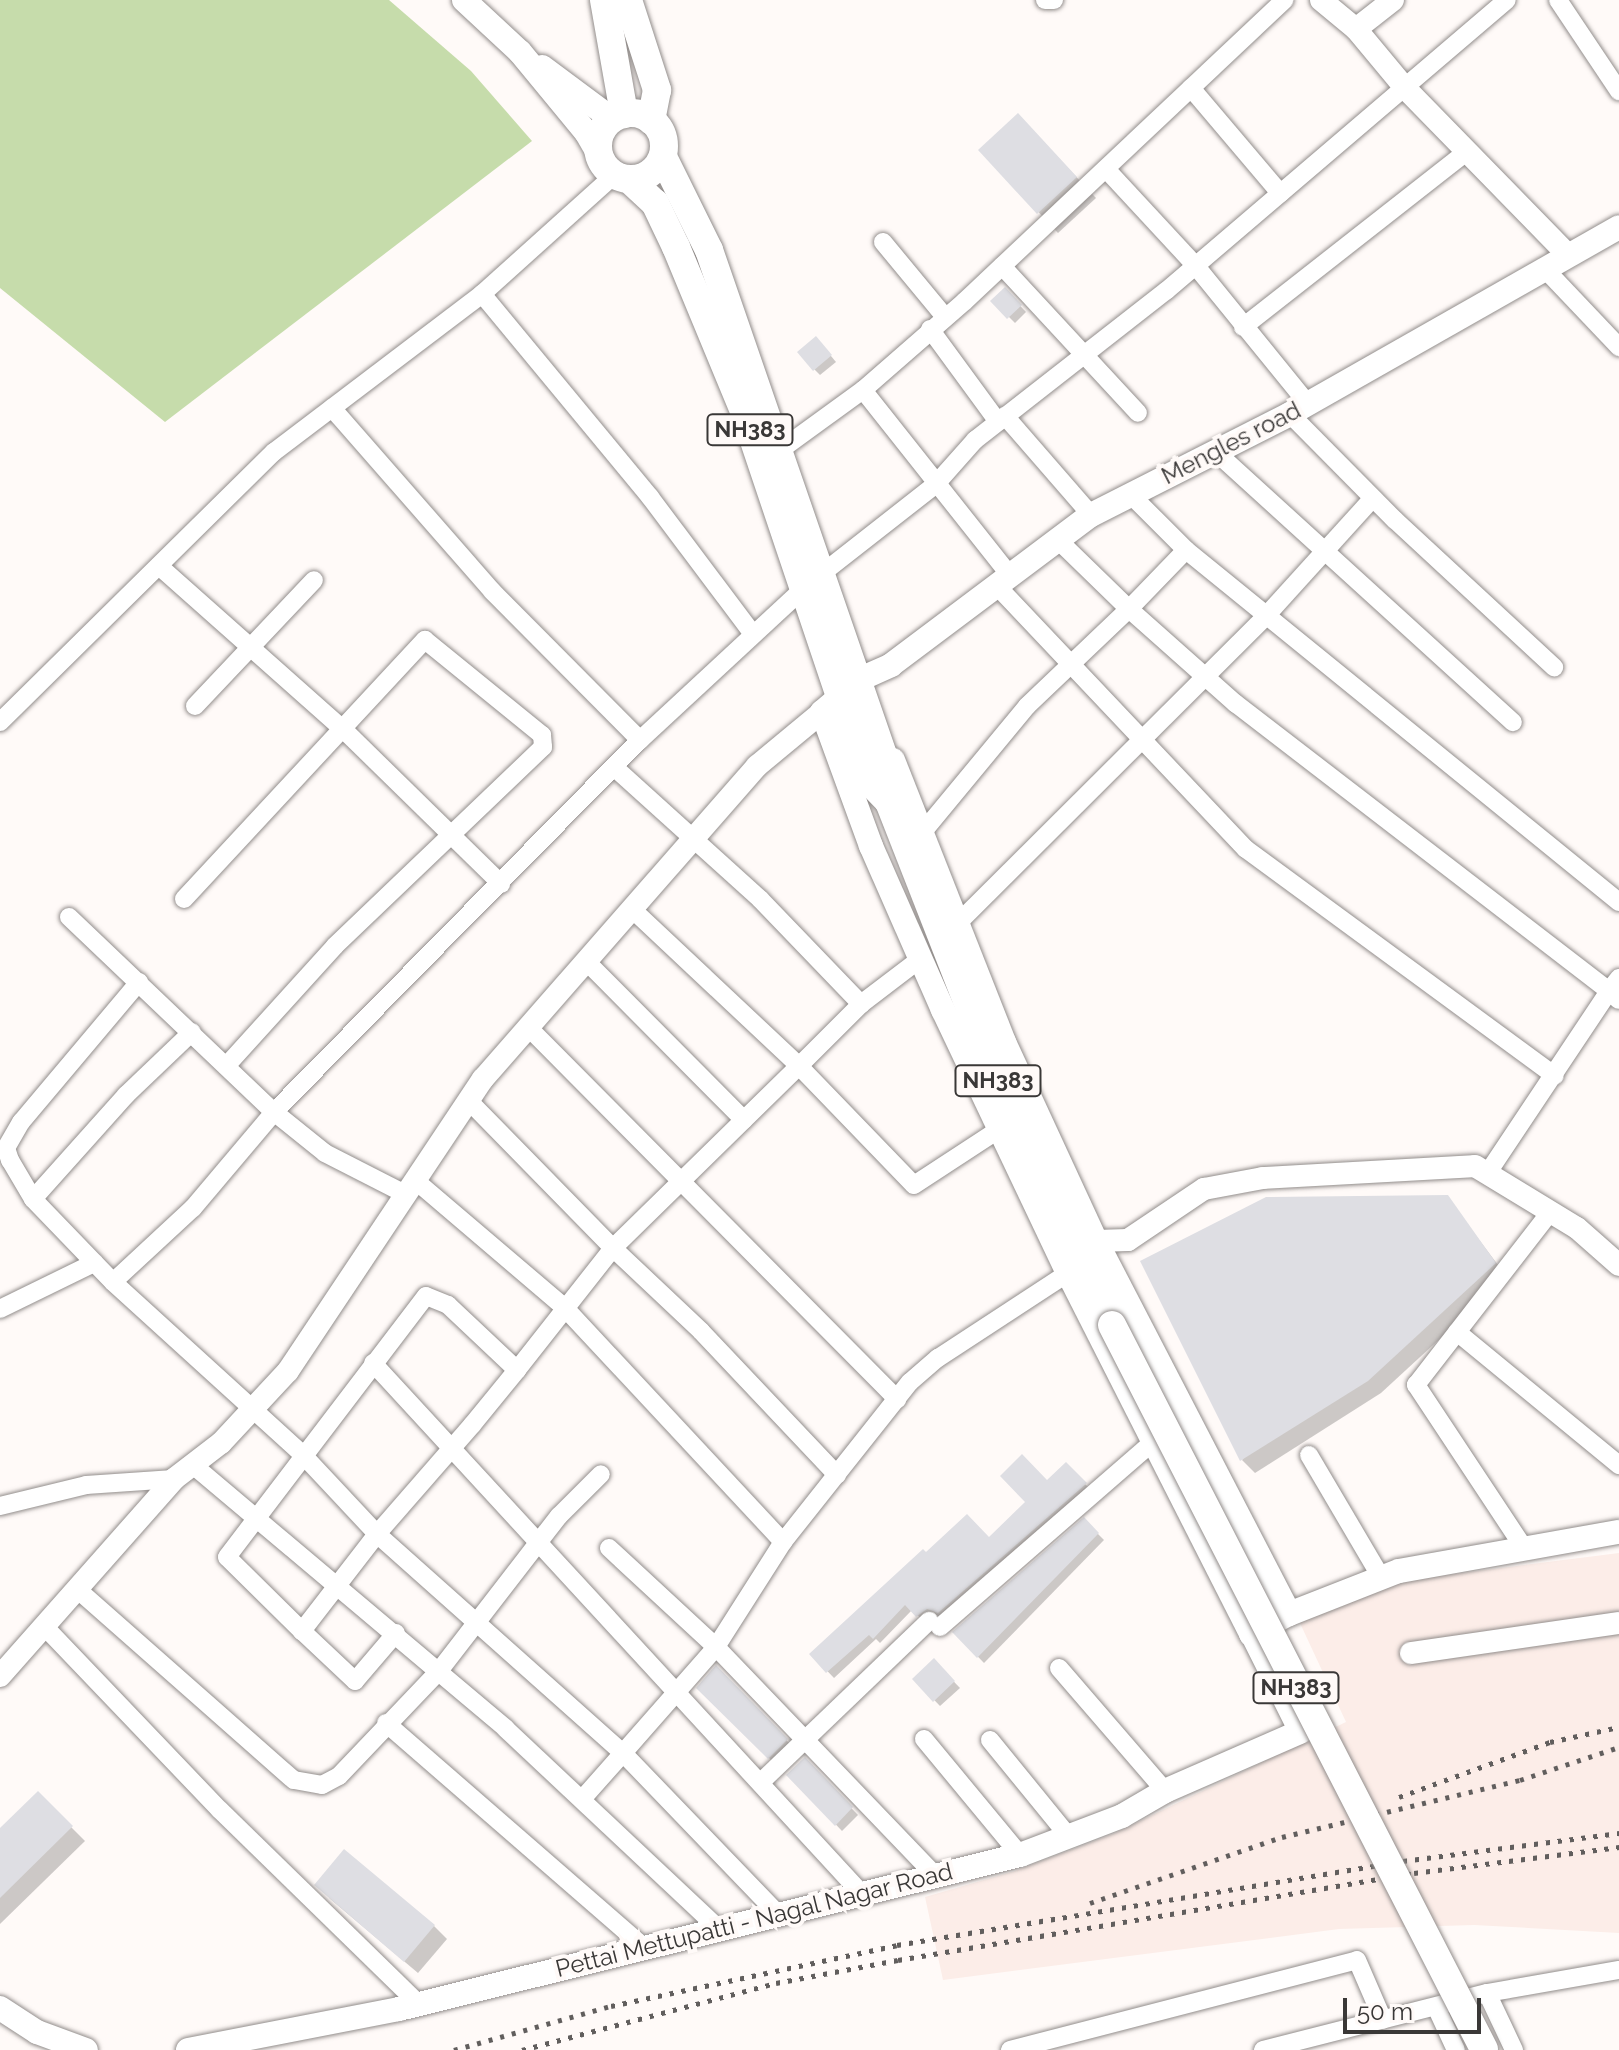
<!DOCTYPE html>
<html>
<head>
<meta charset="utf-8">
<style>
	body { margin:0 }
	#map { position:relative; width:1619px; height:2050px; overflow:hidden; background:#fffaf8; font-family:Raleway,sans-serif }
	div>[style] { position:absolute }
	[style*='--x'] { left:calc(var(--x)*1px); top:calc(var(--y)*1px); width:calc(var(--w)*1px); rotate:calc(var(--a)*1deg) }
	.built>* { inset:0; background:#fcede8 }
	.green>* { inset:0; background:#c6dcab }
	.shadow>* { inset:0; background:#0003 }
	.building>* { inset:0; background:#dedee3 }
	.roads { filter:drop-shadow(0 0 2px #928d8b) drop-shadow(0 0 2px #928d8b) }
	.minor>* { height:18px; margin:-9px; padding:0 9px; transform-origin:9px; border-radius:9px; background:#fff }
	.tertiary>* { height:22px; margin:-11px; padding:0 11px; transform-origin:11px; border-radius:11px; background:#fff }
	.secondary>* { height:24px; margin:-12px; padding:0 12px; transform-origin:12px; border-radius:12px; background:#fff }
	.trunk>* { height:28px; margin:-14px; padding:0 14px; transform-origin:14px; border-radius:14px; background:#fff }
	.trunk>.ring { margin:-14px; padding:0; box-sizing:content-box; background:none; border:28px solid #fff; border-radius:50% }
	.rail>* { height:5px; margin-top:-2.5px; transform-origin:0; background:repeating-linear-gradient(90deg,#615e5d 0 4px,transparent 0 12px) }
	.bridges { filter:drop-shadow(0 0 2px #928d8b) drop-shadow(0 0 2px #928d8b) }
	.trunk-bridge>* { height:28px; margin:-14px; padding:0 14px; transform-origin:14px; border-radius:14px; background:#fff }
	span { translate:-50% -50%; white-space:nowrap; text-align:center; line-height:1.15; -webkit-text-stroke:8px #fffaf8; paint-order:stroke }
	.shield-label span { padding:2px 6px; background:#fffaf8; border:2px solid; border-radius:6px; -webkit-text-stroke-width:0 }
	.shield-label { font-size:22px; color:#3a3837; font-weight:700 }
	.street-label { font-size:24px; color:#3a3837 }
	.scale { position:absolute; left:1343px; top:1998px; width:138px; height:36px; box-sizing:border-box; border:4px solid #3a3837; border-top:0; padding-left:10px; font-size:24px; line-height:28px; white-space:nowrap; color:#3a3837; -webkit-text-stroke:6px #fffaf8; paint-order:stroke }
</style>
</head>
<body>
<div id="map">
	<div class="built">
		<div style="clip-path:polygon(1619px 1553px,1619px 1933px,1474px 1925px,1339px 1929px,943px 1980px,925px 1897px,1015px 1871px,1113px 1834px,1346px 1722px,1299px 1621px,1367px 1585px)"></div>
	</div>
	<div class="green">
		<div style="clip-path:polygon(0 0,389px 0,471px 71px,532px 141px,165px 422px,0 288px)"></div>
	</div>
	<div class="shadow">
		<div style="clip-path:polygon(1038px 136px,1096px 198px,1058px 233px,981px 150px)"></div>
		<div style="clip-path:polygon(1005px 290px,1026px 312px,1015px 323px,993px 301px)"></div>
		<div style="clip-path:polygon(821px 344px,836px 362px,820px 375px,814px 369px)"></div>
		<div style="clip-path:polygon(1447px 1197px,1507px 1277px,1381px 1393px,1255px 1473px,1242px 1460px)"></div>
		<div style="clip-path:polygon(1066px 1465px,1091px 1490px,945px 1618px,934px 1614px,924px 1621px,912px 1610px,880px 1643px,876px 1639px,834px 1678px,811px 1654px,989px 1540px)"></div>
		<div style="clip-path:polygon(1084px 1520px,1104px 1540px,984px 1663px,955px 1633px)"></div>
		<div style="clip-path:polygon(934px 1661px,960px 1688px,940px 1706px,914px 1679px)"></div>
		<div style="clip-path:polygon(716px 1668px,793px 1747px,775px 1764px,699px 1688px)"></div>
		<div style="clip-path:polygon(805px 1760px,858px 1815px,842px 1831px,789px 1775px)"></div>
		<div style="clip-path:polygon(38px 1794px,85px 1841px,0 1924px,0 1831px)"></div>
		<div style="clip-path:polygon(329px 1898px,434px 1926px,447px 1939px,418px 1973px)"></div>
	</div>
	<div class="building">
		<div style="clip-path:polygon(1018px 113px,1077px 177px,1037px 214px,978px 150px)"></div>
		<div style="clip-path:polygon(1005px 287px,1022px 305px,1007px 319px,990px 301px)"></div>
		<div style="clip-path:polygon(816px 336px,832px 355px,813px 371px,797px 352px)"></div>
		<div style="clip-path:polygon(1448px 1195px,1496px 1263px,1368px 1381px,1240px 1461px,1140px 1261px,1266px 1197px)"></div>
		<div style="clip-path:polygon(1022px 1454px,1047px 1480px,1066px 1462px,1087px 1483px,938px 1613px,927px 1609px,916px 1617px,905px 1605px,873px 1639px,869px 1635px,826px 1673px,809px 1654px,923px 1549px,926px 1552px,967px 1514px,989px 1537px,1025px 1502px,1000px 1476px)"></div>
		<div style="clip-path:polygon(1084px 1517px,1099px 1533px,977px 1658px,952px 1632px)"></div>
		<div style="clip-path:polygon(934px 1658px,955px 1681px,933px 1702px,912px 1679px)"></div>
		<div style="clip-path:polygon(716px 1665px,788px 1739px,768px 1759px,696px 1688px)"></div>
		<div style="clip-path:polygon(805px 1757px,853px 1807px,835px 1826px,786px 1775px)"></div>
		<div style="clip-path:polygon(38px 1791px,73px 1826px,0 1898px,0 1828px)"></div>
		<div style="clip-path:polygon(344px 1849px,435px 1925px,404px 1962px,314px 1885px)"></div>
	</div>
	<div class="roads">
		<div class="minor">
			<div style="--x:1045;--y:0;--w:9;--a:0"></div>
			<div style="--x:1558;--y:0;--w:110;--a:56.2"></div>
			<div style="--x:1191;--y:88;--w:138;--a:49.7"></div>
			<div style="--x:1106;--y:169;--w:131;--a:47.2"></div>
			<div style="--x:1195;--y:265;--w:179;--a:50.9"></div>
			<div style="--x:883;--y:242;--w:97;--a:50.4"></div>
			<div style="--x:1002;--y:266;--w:200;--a:47.2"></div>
			<div style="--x:1545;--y:269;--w:108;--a:46.5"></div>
			<div style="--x:482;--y:294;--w:264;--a:50.4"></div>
			<div style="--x:650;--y:497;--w:170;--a:53.1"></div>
			<div style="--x:1243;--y:327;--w:283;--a:-38.1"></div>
			<div style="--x:930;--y:329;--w:115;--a:53.8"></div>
			<div style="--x:863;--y:390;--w:238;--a:51.6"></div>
			<div style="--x:332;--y:408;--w:243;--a:48.8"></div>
			<div style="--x:492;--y:591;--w:210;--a:45.2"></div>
			<div style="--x:1290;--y:414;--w:149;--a:45.3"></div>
			<div style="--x:1395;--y:520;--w:217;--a:42.8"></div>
			<div style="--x:1005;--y:416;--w:131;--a:49"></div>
			<div style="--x:779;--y:451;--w:104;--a:-36"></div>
			<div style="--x:863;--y:390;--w:135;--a:-41.1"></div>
			<div style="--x:965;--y:301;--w:439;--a:-43.3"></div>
			<div style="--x:1217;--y:453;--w:400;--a:42.3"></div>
			<div style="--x:1130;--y:494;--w:79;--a:45"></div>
			<div style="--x:159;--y:566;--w:247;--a:41.6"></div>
			<div style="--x:344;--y:730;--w:220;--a:44.4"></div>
			<div style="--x:820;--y:575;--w:147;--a:-38.1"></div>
			<div style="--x:936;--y:484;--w:59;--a:-48.4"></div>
			<div style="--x:975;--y:440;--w:242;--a:-38"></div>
			<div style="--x:1166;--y:291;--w:448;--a:-40.5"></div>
			<div style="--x:997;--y:586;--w:362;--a:46.6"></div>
			<div style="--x:1246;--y:849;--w:383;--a:36.3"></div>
			<div style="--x:195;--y:706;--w:173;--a:-46.6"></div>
			<div style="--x:0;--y:722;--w:385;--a:-44.6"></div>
			<div style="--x:274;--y:452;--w:261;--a:-37.2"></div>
			<div style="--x:482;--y:294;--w:178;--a:-42"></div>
			<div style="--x:614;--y:767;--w:197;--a:42.1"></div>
			<div style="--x:760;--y:899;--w:146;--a:46.1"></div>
			<div style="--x:922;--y:833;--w:165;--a:-50.4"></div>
			<div style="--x:1027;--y:706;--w:141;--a:-43.6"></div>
			<div style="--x:1129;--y:609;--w:99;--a:-135.8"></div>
			<div style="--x:184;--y:899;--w:354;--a:-47.1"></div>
			<div style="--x:425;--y:640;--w:151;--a:39.1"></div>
			<div style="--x:542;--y:735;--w:12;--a:85"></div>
			<div style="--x:543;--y:747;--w:288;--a:136.3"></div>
			<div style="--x:335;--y:946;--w:162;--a:132.2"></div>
			<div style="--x:632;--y:909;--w:229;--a:43.2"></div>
			<div style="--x:799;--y:1066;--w:88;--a:-45"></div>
			<div style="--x:861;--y:1004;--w:74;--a:-37.3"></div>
			<div style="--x:69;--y:917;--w:283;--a:43.6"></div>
			<div style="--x:274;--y:1112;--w:65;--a:38.8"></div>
			<div style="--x:325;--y:1153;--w:92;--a:27.1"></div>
			<div style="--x:958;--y:923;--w:435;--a:-44.9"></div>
			<div style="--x:1266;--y:616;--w:159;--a:-47.8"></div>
			<div style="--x:586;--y:961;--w:224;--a:45.2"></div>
			<div style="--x:1619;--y:978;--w:16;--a:128"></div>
			<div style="--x:1609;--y:991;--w:13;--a:42"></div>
			<div style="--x:139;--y:982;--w:183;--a:130.1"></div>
			<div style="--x:21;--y:1122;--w:30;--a:120"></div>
			<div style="--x:6;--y:1148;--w:13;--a:72"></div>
			<div style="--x:10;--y:1160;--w:45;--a:59.5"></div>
			<div style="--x:33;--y:1199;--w:115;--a:46.1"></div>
			<div style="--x:113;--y:1282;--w:257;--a:42.3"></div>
			<div style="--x:303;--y:1455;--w:108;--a:46.9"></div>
			<div style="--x:377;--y:1534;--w:329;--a:41.7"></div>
			<div style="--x:623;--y:1753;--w:60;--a:131.6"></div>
			<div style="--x:529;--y:1028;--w:523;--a:45.23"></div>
			<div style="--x:469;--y:1101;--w:206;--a:45.6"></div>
			<div style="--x:613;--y:1248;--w:155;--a:128.2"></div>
			<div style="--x:517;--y:1370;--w:71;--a:129.3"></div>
			<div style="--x:472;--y:1425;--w:145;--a:131.1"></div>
			<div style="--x:377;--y:1534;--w:123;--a:127.7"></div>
			<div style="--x:302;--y:1631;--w:105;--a:-135.4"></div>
			<div style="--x:227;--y:1557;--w:328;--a:-52.7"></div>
			<div style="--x:426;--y:1296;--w:24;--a:22"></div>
			<div style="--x:448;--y:1305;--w:95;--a:43.3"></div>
			<div style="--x:1487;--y:1174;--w:220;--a:-56.3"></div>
			<div style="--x:1609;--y:991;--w:471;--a:-142.4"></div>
			<div style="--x:1236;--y:704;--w:143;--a:-138.4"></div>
			<div style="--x:1129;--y:609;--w:82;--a:-46"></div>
			<div style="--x:1186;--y:550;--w:558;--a:39.11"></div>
			<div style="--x:416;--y:1181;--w:196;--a:40.4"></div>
			<div style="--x:565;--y:1308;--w:320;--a:47"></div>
			<div style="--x:33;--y:1199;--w:140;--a:-48.2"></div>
			<div style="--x:126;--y:1095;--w:91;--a:-43.7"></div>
			<div style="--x:113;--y:1282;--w:109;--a:-42.8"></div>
			<div style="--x:193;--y:1208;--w:126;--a:-49.8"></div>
			<div style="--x:274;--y:1112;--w:522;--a:-45.47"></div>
			<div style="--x:640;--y:740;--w:221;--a:-42.8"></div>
			<div style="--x:0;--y:1309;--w:105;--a:-26.1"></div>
			<div style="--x:1457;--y:1332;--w:210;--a:39.4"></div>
			<div style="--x:373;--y:1363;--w:720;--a:47.36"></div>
			<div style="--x:1309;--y:1455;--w:142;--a:59.5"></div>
			<div style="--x:193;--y:1465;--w:409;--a:40.1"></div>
			<div style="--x:506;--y:1729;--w:292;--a:43.2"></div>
			<div style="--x:837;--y:1475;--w:198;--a:-133.4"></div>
			<div style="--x:701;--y:1331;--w:121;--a:-136.7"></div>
			<div style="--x:613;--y:1248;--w:260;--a:-44.4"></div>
			<div style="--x:799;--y:1066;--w:165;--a:46"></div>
			<div style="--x:914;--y:1185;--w:100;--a:-33.2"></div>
			<div style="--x:0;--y:1506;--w:89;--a:-13.7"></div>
			<div style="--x:86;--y:1485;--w:88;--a:-3.9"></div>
			<div style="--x:609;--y:1548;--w:146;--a:42.8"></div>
			<div style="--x:716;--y:1647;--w:316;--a:46.2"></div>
			<div style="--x:1524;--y:1548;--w:196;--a:-123.5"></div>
			<div style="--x:1416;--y:1385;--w:219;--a:-52.2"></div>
			<div style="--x:77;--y:1589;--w:289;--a:41.4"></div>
			<div style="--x:294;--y:1780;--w:28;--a:10"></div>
			<div style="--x:322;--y:1785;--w:19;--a:-28"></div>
			<div style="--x:339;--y:1776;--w:145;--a:-46.4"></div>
			<div style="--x:439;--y:1671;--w:196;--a:-52.3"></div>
			<div style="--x:559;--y:1516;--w:59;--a:-45"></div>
			<div style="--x:44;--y:1626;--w:255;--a:46.3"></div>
			<div style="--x:220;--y:1810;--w:278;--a:44.3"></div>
			<div style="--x:940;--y:1627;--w:286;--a:-41"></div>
			<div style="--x:302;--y:1631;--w:73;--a:43.3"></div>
			<div style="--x:355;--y:1681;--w:63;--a:-49.5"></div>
			<div style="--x:1059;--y:1668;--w:162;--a:49.2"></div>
			<div style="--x:386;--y:1723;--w:342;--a:41"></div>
			<div style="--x:924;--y:1739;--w:151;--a:50.4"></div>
			<div style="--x:990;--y:1740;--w:125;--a:50.8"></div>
			<div style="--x:761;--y:1782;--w:233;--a:-43.8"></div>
			<div style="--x:776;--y:1912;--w:221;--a:-133.9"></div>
			<div style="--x:623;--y:1753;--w:141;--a:-48.7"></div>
			<div style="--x:716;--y:1647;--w:125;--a:-57.5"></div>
			<div style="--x:783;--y:1542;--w:204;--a:-51.6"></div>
			<div style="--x:910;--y:1382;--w:37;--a:-41"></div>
			<div style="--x:938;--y:1358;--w:155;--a:-33.2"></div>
			<div style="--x:1436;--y:2007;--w:47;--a:65.1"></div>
			<div style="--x:1010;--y:2050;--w:358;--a:-14.5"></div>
			<div style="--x:1357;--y:1960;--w:65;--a:66.6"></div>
			<div style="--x:1263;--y:2050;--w:231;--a:-14.3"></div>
			<div style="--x:1514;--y:2050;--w:63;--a:-115.3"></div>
			<div style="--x:1487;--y:1993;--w:134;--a:-9.9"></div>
		</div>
		<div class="tertiary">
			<div style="--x:1321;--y:0;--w:45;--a:39.6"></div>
			<div style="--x:1356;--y:29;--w:78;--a:50.2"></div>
			<div style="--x:1406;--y:89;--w:232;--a:45.7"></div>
			<div style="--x:1356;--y:29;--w:47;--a:-38.1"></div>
			<div style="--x:1096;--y:1241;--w:32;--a:-2"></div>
			<div style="--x:1128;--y:1240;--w:92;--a:-33.9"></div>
			<div style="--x:1204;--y:1189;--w:60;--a:-10.6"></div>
			<div style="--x:1263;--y:1178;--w:212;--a:-3.2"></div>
			<div style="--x:1475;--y:1166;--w:119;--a:31.3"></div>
			<div style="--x:1577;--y:1228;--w:56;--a:41.4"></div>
			<div style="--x:1251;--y:1634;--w:110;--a:63.4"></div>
			<div style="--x:1411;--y:1653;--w:210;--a:-8.2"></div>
			<div style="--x:0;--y:1676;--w:263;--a:-48.5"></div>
			<div style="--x:174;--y:1479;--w:59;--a:-37.5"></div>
			<div style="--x:221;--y:1443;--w:98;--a:-47.1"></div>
			<div style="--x:288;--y:1371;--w:351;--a:-56.3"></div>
			<div style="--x:483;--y:1079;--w:416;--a:-48.8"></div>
			<div style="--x:757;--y:766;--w:85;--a:-39.7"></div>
		</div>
		<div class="secondary">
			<div style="--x:464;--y:0;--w:76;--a:42.9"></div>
			<div style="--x:520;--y:52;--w:104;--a:50.5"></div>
			<div style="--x:586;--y:132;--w:30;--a:60"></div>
			<div style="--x:542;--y:67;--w:87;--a:36.6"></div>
			<div style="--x:858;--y:680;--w:36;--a:-24"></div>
			<div style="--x:891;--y:665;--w:250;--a:-36.9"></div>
			<div style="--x:1091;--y:515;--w:223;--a:-26.9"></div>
			<div style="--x:1290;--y:414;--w:378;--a:-29.6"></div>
			<div style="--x:841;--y:696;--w:25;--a:140"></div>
			<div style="--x:822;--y:712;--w:143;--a:69.9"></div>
			<div style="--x:871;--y:846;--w:179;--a:66.3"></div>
			<div style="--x:943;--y:1010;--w:291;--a:64.6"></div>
			<div style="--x:1068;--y:1273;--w:405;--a:63.1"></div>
			<div style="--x:1251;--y:1634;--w:43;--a:-27.8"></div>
			<div style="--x:1289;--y:1614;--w:118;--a:-21.4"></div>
			<div style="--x:1399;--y:1571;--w:223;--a:-10.1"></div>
			<div style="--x:893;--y:760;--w:303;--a:68.5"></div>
			<div style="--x:1004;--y:1042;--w:219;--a:65.2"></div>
			<div style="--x:1096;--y:1241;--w:420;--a:62.6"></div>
			<div style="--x:0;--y:2008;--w:44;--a:33"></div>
			<div style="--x:37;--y:2032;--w:52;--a:20.2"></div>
			<div style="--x:188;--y:2050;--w:215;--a:-11"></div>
			<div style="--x:399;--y:2009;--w:640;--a:-13.93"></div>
			<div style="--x:1020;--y:1855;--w:109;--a:-20.9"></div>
			<div style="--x:1122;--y:1816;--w:50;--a:-30.2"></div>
			<div style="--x:1165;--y:1791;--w:147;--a:-23.6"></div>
		</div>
		<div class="trunk">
			<div style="--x:604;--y:0;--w:116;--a:80"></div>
			<div style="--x:628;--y:0;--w:95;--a:72.1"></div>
			<div style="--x:657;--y:90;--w:31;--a:101"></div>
			<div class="ring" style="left:598px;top:113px;width:38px;height:38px"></div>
			<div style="--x:663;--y:157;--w:104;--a:63.7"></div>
			<div style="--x:709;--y:250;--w:558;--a:70.98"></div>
			<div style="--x:891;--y:778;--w:24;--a:95"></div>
			<div style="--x:629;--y:179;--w:35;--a:43"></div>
			<div style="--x:655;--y:203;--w:49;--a:64.5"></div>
			<div style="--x:676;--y:247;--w:178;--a:67.5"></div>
			<div style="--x:744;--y:411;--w:389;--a:71.4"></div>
			<div style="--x:868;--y:780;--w:30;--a:46"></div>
			<div style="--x:889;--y:802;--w:357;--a:68.6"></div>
			<div style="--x:1019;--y:1134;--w:212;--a:64"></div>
		</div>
	</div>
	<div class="rail">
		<div style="--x:1399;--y:1797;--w:161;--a:-20"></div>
		<div style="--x:1550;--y:1742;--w:71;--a:-12.3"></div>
		<div style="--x:1090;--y:1903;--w:203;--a:-19"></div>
		<div style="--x:1282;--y:1837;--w:245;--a:-13.5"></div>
		<div style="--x:1520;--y:1780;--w:104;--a:-18.4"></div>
		<div style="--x:454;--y:2050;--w:163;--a:-15.7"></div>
		<div style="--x:611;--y:2006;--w:292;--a:-12"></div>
		<div style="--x:897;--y:1945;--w:513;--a:-9.43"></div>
		<div style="--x:1403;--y:1861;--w:218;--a:-7.4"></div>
		<div style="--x:522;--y:2050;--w:263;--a:-14.8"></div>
		<div style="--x:776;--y:1983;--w:124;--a:-10.7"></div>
		<div style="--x:898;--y:1960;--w:523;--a:-9.57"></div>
		<div style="--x:1414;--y:1873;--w:207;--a:-7.2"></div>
	</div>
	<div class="bridges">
		<div class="trunk-bridge">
			<div style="--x:1112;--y:1325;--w:814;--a:62.81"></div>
		</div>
	</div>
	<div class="shield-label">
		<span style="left:750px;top:430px">NH383</span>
		<span style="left:998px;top:1081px">NH383</span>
		<span style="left:1296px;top:1688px">NH383</span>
	</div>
	<div class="street-label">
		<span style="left:1231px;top:443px;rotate:-27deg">Mengles road</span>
		<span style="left:754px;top:1920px;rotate:-14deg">Pettai Mettupatti - Nagal Nagar Road</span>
	</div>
	<div class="scale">50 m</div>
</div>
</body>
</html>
